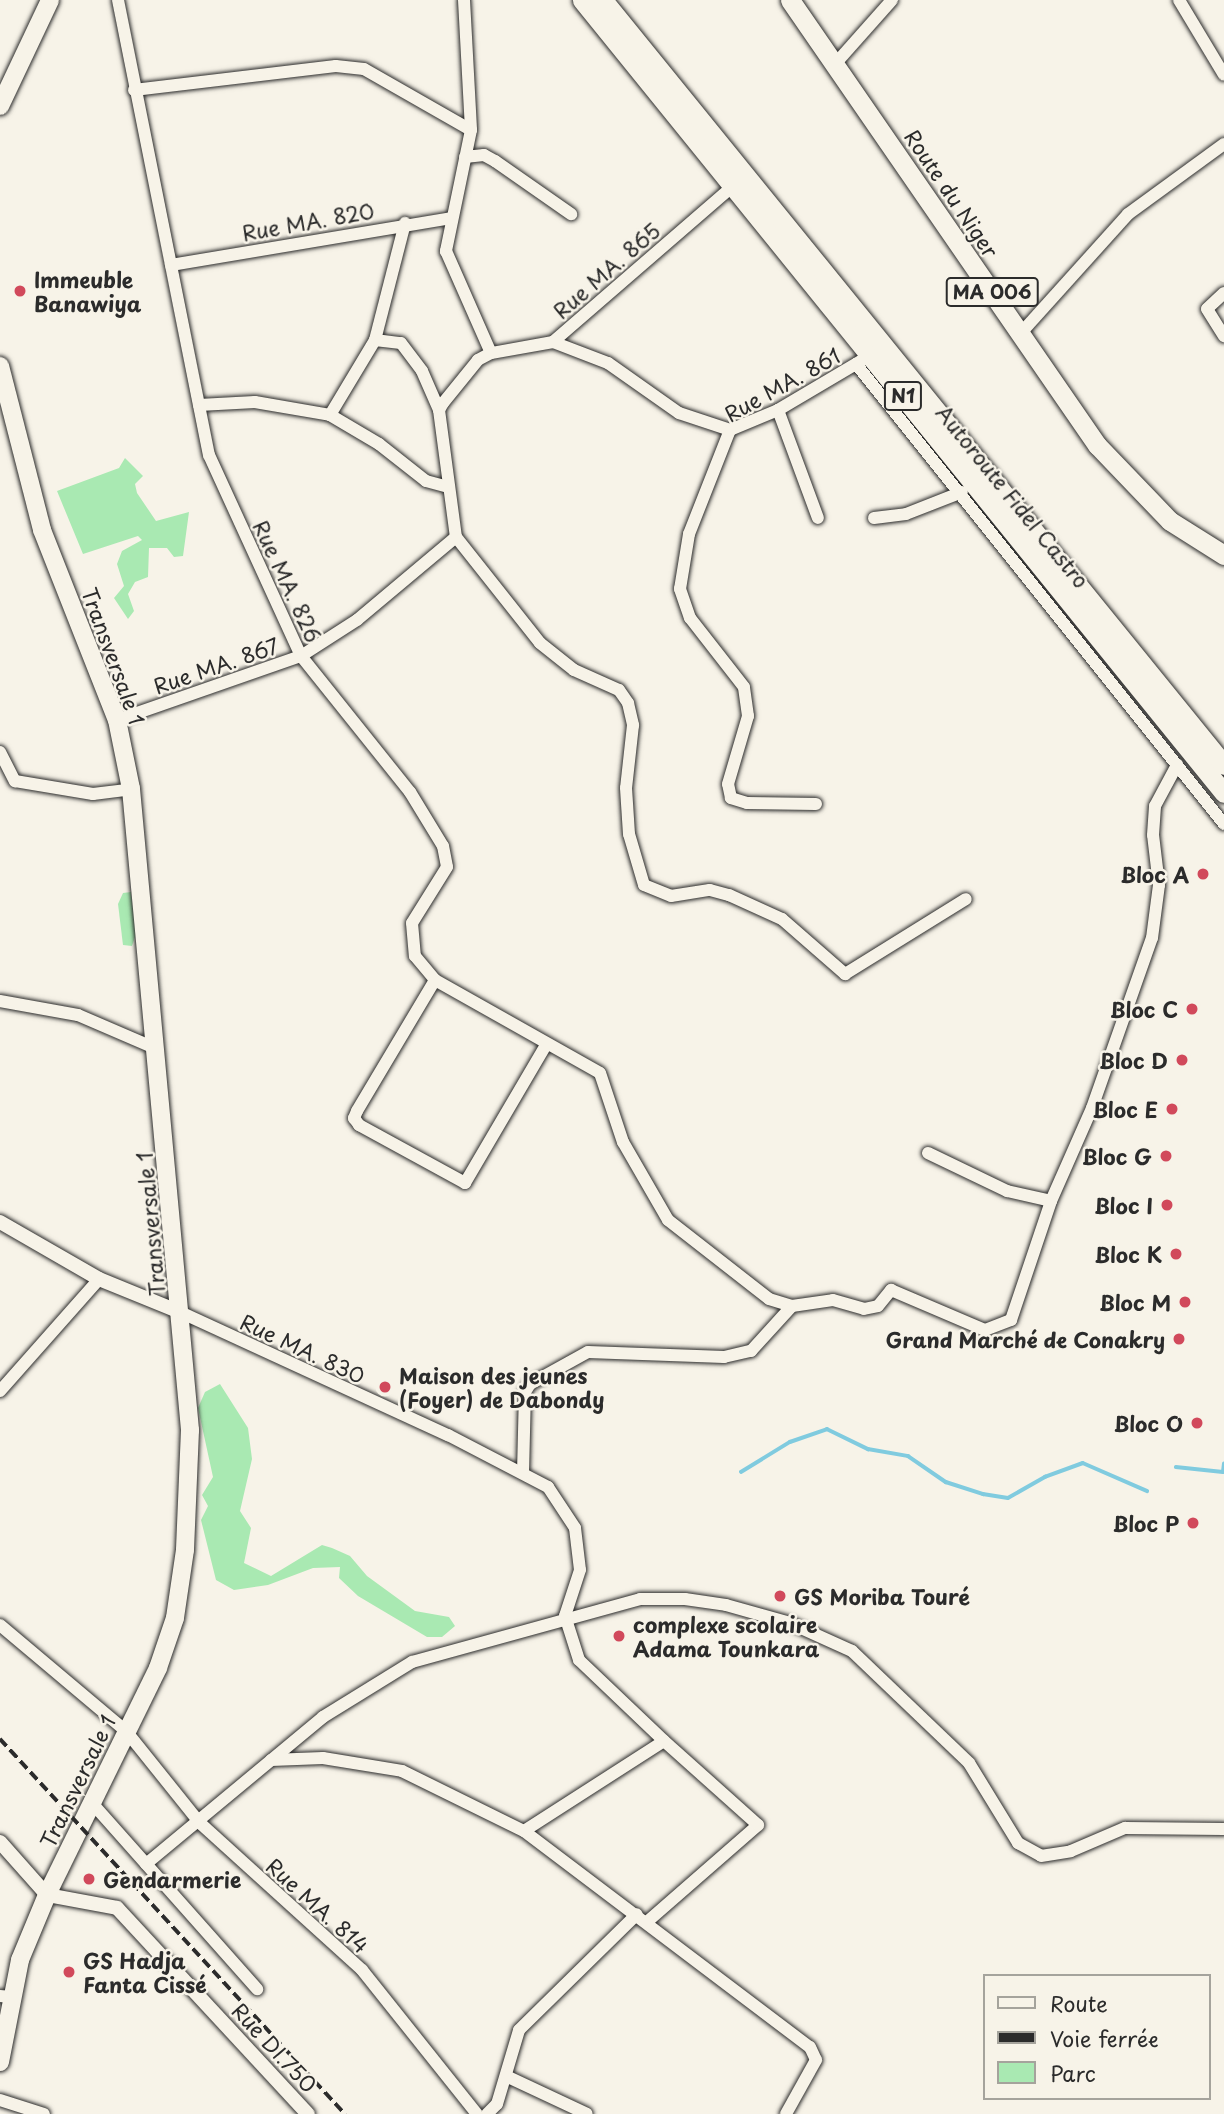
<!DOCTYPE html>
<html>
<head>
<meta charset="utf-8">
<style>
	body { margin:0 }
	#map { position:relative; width:1224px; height:2114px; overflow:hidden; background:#f7f3e8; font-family:"Playpen Sans",sans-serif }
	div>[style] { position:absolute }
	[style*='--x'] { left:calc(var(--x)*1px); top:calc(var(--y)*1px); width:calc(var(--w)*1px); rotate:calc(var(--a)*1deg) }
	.green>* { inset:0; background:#a9e9b2 }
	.stream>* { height:3.5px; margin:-1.75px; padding:0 1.75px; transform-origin:1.75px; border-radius:1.75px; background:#80cbdf }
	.roads { filter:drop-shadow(0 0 2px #2b2b2b) drop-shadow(0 0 2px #2b2b2b) }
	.minor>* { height:12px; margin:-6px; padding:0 6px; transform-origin:6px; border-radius:6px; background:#f7f3e8 }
	.tertiary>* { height:14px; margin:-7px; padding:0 7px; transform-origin:7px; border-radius:7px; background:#f7f3e8 }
	.secondary>* { height:18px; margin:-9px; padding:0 9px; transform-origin:9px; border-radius:9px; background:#f7f3e8 }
	.primary>* { height:19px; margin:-9.5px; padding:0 9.5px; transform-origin:9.5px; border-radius:9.5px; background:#f7f3e8 }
	.trunk>* { height:19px; margin:-9.5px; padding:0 9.5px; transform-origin:9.5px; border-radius:9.5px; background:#f7f3e8 }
	.rail>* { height:3.5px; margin-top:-1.75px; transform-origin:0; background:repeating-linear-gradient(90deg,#2b2b2b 0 10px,transparent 0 15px) }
	.dots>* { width:19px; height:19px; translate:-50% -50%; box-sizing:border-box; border:4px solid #f7f3e8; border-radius:50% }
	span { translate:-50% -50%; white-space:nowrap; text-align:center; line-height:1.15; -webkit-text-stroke:5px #f7f3e8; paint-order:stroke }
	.shield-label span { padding:2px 5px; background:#f7f3e8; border:2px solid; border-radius:5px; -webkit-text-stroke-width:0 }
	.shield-label { font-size:19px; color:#2b2b2b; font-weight:700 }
	.street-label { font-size:21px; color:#2b2b2b }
	.poi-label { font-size:21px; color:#2b2b2b; font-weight:700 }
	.left { translate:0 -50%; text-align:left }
	.right { translate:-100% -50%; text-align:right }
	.legend { position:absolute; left:983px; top:1974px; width:228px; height:126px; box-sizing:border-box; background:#f7f3e8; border:2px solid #a5a39c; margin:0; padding:9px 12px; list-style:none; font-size:21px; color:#2b2b2b }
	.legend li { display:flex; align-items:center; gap:14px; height:35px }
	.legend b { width:35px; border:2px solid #a5a39c }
</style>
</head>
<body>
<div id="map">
	<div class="green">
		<div style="clip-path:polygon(125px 458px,143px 476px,135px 484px,137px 493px,156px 521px,189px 512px,183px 556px,174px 557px,167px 548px,149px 548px,148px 577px,135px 582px,128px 594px,134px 611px,128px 619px,114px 598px,124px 586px,117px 564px,122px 551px,142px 540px,138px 536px,83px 554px,57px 491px,119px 468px)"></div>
		<div style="clip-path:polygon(131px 892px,136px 934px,132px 946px,123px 945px,118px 904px,123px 893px)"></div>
		<div style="clip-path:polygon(220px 1384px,248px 1428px,252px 1459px,240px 1511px,251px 1528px,244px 1563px,271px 1576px,322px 1545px,332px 1548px,350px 1556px,367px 1576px,415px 1611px,449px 1617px,455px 1626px,442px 1637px,427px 1637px,358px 1596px,339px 1578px,340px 1567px,313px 1568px,268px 1585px,234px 1590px,216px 1580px,201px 1520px,208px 1506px,202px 1495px,213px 1477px,198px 1408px,205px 1392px)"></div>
	</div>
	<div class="stream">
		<div style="--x:1176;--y:1467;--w:47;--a:6.1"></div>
		<div style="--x:1223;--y:1472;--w:8;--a:-83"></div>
		<div style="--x:741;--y:1472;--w:57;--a:-31.5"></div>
		<div style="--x:790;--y:1442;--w:39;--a:-19"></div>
		<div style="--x:827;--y:1429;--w:46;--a:26"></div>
		<div style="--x:868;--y:1449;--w:41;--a:9.9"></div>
		<div style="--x:908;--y:1456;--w:46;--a:34.4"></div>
		<div style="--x:946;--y:1482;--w:39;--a:18"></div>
		<div style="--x:983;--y:1494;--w:25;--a:9"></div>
		<div style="--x:1008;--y:1498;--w:43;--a:-29.6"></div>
		<div style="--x:1045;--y:1477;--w:40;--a:-20.2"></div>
		<div style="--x:1083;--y:1463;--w:70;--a:23.6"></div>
	</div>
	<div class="roads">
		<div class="minor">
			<div style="--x:118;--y:0;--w:464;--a:78.7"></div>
			<div style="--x:209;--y:455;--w:221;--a:65.4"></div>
			<div style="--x:301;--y:656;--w:174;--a:51.3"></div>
			<div style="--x:410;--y:792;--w:63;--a:58.6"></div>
			<div style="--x:443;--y:846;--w:21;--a:79"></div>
			<div style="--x:447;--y:867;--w:66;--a:122"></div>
			<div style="--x:412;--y:923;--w:33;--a:85"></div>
			<div style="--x:415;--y:956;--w:31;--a:50"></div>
			<div style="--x:435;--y:980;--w:189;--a:29.4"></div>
			<div style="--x:600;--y:1073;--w:73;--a:71.6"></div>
			<div style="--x:623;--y:1142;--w:90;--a:60"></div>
			<div style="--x:668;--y:1220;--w:128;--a:38"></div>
			<div style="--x:769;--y:1299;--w:24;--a:17"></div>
			<div style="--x:792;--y:1306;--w:41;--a:-8.3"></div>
			<div style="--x:833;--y:1300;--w:32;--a:16"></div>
			<div style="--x:864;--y:1309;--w:14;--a:-12"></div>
			<div style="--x:878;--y:1306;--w:21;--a:-51"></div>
			<div style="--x:891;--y:1290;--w:102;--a:23.1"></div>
			<div style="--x:985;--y:1330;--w:28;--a:-21"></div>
			<div style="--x:1011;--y:1320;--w:126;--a:-71.4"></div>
			<div style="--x:1051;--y:1201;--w:102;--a:-66.2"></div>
			<div style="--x:1092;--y:1108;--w:180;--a:-70.6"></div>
			<div style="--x:1152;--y:938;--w:53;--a:-82.5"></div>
			<div style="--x:1159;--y:885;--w:50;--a:-96.8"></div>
			<div style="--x:1153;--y:835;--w:29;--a:-86"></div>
			<div style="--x:1155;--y:806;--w:47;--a:-61.8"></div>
			<div style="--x:464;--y:0;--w:130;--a:86.9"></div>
			<div style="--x:471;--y:130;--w:124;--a:101.7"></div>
			<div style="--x:446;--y:251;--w:111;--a:66.2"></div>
			<div style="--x:1179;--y:0;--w:87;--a:59"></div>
			<div style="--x:836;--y:63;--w:84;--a:-48.4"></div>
			<div style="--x:134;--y:90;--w:203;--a:-6.8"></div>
			<div style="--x:336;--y:66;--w:28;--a:6"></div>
			<div style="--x:364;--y:69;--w:123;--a:29.7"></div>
			<div style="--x:465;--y:157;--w:19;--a:-6"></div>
			<div style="--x:484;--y:155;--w:13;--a:29"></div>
			<div style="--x:495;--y:161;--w:93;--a:34.9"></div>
			<div style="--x:733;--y:186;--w:238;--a:139.1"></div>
			<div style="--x:553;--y:342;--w:63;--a:169.9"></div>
			<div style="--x:491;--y:353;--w:15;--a:152"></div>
			<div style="--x:478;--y:360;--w:55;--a:129.1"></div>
			<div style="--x:443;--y:403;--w:8;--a:120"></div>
			<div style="--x:439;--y:410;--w:128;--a:82.4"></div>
			<div style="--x:456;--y:537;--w:135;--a:51.6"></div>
			<div style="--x:540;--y:643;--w:43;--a:38.5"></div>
			<div style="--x:574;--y:670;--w:49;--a:24"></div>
			<div style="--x:619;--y:690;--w:16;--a:55"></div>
			<div style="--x:628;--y:703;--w:23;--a:77"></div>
			<div style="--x:633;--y:725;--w:63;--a:96.3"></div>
			<div style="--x:626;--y:788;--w:46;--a:86.3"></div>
			<div style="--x:629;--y:834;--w:53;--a:73.6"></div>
			<div style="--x:644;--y:885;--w:29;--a:22"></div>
			<div style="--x:671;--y:896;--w:39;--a:-9"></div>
			<div style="--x:710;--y:890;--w:20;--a:15"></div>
			<div style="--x:729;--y:895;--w:58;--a:24.4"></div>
			<div style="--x:782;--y:919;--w:84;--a:41.1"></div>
			<div style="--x:845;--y:974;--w:142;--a:-31.8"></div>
			<div style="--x:171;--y:265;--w:284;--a:-9.5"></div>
			<div style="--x:1224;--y:293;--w:23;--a:137"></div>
			<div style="--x:1207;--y:309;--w:32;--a:58"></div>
			<div style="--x:1020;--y:334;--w:161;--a:-48"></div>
			<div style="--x:1128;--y:214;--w:119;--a:-36.1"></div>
			<div style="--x:375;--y:340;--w:26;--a:7"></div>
			<div style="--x:401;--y:343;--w:35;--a:53"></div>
			<div style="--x:422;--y:371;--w:43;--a:66.4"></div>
			<div style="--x:553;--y:342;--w:59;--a:20.9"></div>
			<div style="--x:608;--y:363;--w:87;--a:35.2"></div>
			<div style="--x:679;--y:413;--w:54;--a:18.4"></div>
			<div style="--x:856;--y:364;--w:589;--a:51.34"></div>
			<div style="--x:199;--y:405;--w:56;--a:-3.1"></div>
			<div style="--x:255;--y:402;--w:76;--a:9.8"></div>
			<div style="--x:330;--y:415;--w:57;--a:30.6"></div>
			<div style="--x:379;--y:444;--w:60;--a:38.2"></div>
			<div style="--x:426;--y:481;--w:23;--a:15"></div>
			<div style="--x:778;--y:410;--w:115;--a:69.7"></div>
			<div style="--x:330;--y:415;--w:87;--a:-59"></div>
			<div style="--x:375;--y:340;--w:121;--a:-75.6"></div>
			<div style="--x:874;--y:518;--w:32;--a:-7"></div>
			<div style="--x:906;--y:514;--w:60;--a:-21.4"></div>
			<div style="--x:117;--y:720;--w:195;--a:-19.2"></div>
			<div style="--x:301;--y:656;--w:67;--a:-32.7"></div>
			<div style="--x:357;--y:620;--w:129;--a:-40"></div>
			<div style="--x:0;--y:752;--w:33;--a:63"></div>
			<div style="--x:15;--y:781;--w:79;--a:9.5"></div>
			<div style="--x:93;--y:794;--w:38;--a:-7"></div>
			<div style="--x:816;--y:804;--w:69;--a:-179.2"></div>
			<div style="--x:747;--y:803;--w:17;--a:-163"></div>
			<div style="--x:731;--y:798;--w:14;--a:-102"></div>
			<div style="--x:728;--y:784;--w:71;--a:-73.6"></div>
			<div style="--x:748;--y:716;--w:29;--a:-98"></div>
			<div style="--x:744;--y:687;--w:88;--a:-128"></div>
			<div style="--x:690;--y:618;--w:31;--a:-109"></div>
			<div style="--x:680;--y:589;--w:56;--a:-80.7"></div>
			<div style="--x:689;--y:534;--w:112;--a:-68.5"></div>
			<div style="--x:730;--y:430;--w:52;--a:-22.6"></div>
			<div style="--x:778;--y:410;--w:108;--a:-30.6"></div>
			<div style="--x:435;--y:980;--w:152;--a:120.8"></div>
			<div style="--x:357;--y:1111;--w:8;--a:113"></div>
			<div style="--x:354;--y:1118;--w:9;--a:54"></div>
			<div style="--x:359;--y:1125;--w:121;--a:28.7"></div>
			<div style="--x:465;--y:1183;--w:160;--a:-59.6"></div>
			<div style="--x:0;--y:1001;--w:79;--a:10.2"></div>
			<div style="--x:78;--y:1015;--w:86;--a:23.3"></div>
			<div style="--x:928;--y:1153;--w:88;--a:25.7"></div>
			<div style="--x:1007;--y:1191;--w:45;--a:12.8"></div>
			<div style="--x:180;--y:1312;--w:295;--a:24.7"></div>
			<div style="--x:448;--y:1435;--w:113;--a:27.5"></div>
			<div style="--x:548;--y:1487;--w:49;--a:56.6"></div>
			<div style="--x:575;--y:1528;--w:42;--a:83.2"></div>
			<div style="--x:580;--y:1570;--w:48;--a:108.1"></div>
			<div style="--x:565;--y:1616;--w:46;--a:72.3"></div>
			<div style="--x:579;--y:1660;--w:117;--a:43.6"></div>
			<div style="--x:664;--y:1741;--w:166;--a:147.3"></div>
			<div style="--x:0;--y:1391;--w:149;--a:-48.5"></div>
			<div style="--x:523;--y:1473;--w:81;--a:-88.6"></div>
			<div style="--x:525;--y:1392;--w:9;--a:-58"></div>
			<div style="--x:530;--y:1384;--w:66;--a:-28.9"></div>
			<div style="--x:588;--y:1352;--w:136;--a:2.1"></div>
			<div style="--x:724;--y:1357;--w:28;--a:-13"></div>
			<div style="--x:751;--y:1351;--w:61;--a:-47.7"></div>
			<div style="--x:0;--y:1625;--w:165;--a:40.1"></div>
			<div style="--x:126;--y:1731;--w:118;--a:51.2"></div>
			<div style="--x:200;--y:1823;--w:219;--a:42.2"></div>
			<div style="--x:362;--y:1970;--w:184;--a:51.4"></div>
			<div style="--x:271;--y:1760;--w:52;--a:-2.2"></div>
			<div style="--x:323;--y:1758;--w:80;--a:9.3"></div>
			<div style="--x:402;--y:1771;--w:136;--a:26.2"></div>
			<div style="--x:524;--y:1831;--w:358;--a:37.1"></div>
			<div style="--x:810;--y:2047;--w:14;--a:65"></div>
			<div style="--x:816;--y:2060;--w:62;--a:119.1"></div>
			<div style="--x:92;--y:1803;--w:249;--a:48.4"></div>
			<div style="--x:146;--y:1864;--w:230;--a:-39.7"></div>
			<div style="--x:323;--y:1717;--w:105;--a:-31.7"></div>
			<div style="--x:412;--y:1662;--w:237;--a:-15.4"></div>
			<div style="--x:640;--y:1599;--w:45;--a:0"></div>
			<div style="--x:685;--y:1599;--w:41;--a:8.3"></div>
			<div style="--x:726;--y:1605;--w:66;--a:15.7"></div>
			<div style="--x:790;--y:1623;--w:68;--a:24.3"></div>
			<div style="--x:852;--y:1651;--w:162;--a:43.7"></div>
			<div style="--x:969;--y:1763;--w:94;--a:58.5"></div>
			<div style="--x:1018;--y:1843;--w:26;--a:29"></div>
			<div style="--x:1041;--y:1856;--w:30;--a:-9"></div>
			<div style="--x:1071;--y:1851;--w:59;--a:-23.1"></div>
			<div style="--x:1125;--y:1828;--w:99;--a:0.6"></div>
			<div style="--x:648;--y:1921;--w:146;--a:-41.1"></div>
			<div style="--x:758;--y:1825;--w:126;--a:-138.2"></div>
			<div style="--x:0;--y:1996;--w:11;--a:5"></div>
			<div style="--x:506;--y:2076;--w:89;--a:25.1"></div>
			<div style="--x:0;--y:2100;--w:46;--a:17.7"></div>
			<div style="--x:487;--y:2114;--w:14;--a:-45"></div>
			<div style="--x:497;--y:2104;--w:77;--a:-73.4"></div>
			<div style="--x:519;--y:2030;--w:165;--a:-44.5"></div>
		</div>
		<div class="tertiary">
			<div style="--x:0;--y:1222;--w:114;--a:29.9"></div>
			<div style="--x:99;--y:1279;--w:87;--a:22.2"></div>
			<div style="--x:0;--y:1842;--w:71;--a:48.4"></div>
			<div style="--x:47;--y:1895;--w:71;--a:10.5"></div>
			<div style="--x:117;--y:1908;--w:281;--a:47.2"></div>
		</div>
		<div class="secondary">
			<div style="--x:0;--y:106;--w:117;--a:-64.7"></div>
			<div style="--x:0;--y:366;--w:169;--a:75.6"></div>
			<div style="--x:42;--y:530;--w:204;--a:68.5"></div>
			<div style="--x:117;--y:720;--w:70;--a:78.5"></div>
			<div style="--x:131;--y:789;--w:644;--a:84.74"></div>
			<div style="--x:190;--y:1430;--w:120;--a:92.4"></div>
			<div style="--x:185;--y:1550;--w:69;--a:98.4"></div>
			<div style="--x:175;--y:1618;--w:53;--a:108.8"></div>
			<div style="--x:158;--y:1668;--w:253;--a:116.1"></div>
			<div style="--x:47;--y:1895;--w:70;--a:112.6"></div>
			<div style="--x:20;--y:1960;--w:104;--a:101.1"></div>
		</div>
		<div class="primary">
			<div style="--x:790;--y:0;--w:541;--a:55.4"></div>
			<div style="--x:1097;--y:445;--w:105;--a:46.2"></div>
			<div style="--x:1170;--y:521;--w:64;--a:32.2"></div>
		</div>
		<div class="trunk">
			<div style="--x:582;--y:0;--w:1020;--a:51.01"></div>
			<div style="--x:603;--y:0;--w:985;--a:50.93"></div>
		</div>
	</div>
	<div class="rail">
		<div style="--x:0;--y:1739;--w:510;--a:47.39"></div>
	</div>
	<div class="dots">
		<div style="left:20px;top:291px;background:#d1495b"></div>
		<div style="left:1203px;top:874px;background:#d1495b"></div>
		<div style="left:1192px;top:1009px;background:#d1495b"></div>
		<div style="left:1182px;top:1060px;background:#d1495b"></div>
		<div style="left:1172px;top:1109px;background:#d1495b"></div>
		<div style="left:1166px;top:1156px;background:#d1495b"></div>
		<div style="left:1167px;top:1205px;background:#d1495b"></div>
		<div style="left:1176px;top:1254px;background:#d1495b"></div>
		<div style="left:1185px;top:1302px;background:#d1495b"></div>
		<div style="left:1179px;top:1339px;background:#d1495b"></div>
		<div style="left:385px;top:1387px;background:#d1495b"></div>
		<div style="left:1197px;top:1423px;background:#d1495b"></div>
		<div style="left:1193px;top:1523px;background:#d1495b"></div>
		<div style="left:780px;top:1596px;background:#d1495b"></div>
		<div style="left:619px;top:1636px;background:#d1495b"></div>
		<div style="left:89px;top:1879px;background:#d1495b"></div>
		<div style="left:69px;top:1972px;background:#d1495b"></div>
	</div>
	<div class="shield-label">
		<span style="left:992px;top:292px">MA 006</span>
		<span style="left:903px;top:396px">N1</span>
	</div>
	<div class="street-label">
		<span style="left:952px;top:193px;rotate:56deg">Route du Niger</span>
		<span style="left:308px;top:221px;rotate:-10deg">Rue MA. 820</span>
		<span style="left:606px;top:270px;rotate:-41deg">Rue MA. 865</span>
		<span style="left:782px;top:384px;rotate:-29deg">Rue MA. 861</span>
		<span style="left:1013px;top:496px;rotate:51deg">Autoroute Fidel Castro</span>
		<span style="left:288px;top:581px;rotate:65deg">Rue MA. 826</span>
		<span style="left:114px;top:656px;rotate:70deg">Transversale 1</span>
		<span style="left:216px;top:665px;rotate:-19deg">Rue MA. 867</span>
		<span style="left:150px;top:1224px;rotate:-95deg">Transversale 1</span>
		<span style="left:303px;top:1348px;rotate:25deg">Rue MA. 830</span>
		<span style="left:77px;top:1781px;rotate:-64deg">Transversale 1</span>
		<span style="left:318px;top:1905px;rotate:42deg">Rue MA. 814</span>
		<span style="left:275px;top:2047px;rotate:47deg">Rue DI.750</span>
	</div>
	<div class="poi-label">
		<span class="left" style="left:34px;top:291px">Immeuble<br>Banawiya</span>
		<span class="right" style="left:1189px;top:874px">Bloc A</span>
		<span class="right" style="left:1178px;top:1009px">Bloc C</span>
		<span class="right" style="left:1168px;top:1060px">Bloc D</span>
		<span class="right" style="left:1158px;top:1109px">Bloc E</span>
		<span class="right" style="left:1152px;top:1156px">Bloc G</span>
		<span class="right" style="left:1153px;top:1205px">Bloc I</span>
		<span class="right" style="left:1162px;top:1254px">Bloc K</span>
		<span class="right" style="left:1171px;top:1302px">Bloc M</span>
		<span class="right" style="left:1165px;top:1339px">Grand Marché de Conakry</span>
		<span class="left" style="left:399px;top:1387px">Maison des jeunes<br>(Foyer) de Dabondy</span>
		<span class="right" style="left:1183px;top:1423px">Bloc O</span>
		<span class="right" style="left:1179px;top:1523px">Bloc P</span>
		<span class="left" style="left:794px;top:1596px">GS Moriba Touré</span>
		<span class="left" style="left:633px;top:1636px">complexe scolaire<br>Adama Tounkara</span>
		<span class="left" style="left:103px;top:1879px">Gendarmerie</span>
		<span class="left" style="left:83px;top:1972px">GS Hadja<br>Fanta Cissé</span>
	</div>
	<ul class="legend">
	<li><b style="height:9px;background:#f7f3e8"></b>Route</li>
	<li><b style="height:9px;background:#2b2b2b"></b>Voie ferrée</li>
	<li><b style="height:19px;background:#a9e9b2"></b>Parc</li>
	</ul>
</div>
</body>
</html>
